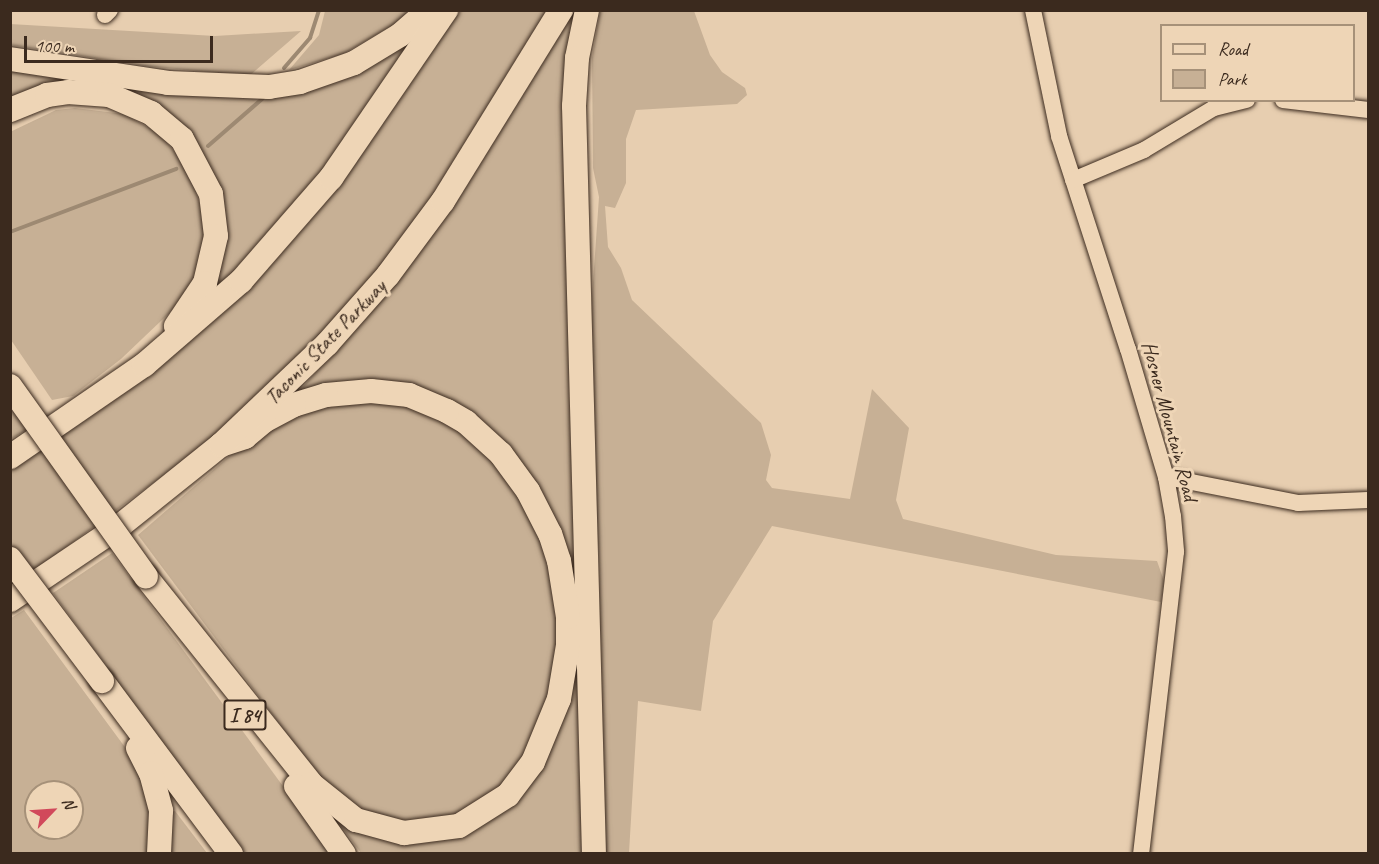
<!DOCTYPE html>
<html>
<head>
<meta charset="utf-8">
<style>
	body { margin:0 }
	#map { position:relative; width:1379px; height:864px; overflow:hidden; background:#e7ceb0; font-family:Caveat,sans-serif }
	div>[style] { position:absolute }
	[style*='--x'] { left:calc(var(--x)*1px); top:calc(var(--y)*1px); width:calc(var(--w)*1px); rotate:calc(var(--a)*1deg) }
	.green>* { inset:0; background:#c7b095 }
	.stream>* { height:4px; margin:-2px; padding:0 2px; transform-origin:2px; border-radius:2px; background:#9d8972 }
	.roads { filter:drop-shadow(0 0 2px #3b2a1e) drop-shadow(0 0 2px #3b2a1e) }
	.minor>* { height:16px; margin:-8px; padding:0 8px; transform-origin:8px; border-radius:8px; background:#eed5b6 }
	.highway>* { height:24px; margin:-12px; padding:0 12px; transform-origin:12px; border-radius:12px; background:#eed5b6 }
	.bridges { filter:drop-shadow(0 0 2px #3b2a1e) drop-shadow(0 0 2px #3b2a1e) }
	.highway-bridge>* { height:24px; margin:-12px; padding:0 12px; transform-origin:12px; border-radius:12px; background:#eed5b6 }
	span { translate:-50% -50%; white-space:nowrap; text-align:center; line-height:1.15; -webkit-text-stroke:6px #eed5b6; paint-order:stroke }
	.shield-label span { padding:2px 4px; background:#eed5b6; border:2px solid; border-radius:4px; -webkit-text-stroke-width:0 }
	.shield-label { font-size:20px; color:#3b2a1e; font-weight:700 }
	.street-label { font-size:21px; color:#3b2a1e }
	.frame { position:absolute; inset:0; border:12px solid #3b2a1e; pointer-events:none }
	.legend { position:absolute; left:1160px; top:24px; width:195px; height:78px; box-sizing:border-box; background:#eed5b6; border:2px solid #a69179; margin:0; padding:8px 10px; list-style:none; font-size:18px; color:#3b2a1e }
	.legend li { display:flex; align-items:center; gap:12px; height:30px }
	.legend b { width:30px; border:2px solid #a69179 }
	.north { position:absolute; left:24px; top:780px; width:60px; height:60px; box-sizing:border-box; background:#eed5b6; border:2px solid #a69179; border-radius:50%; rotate:65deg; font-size:16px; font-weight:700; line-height:24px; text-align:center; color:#3b2a1e }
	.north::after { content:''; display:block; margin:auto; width:21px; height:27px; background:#d1495b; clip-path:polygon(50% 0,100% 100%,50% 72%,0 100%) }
	.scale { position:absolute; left:24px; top:36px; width:189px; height:27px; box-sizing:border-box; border:3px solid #3b2a1e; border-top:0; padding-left:8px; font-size:18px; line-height:21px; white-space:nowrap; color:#3b2a1e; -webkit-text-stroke:4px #eed5b6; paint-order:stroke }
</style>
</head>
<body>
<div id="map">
	<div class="green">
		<div style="clip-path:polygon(325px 11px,417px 11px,343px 54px,289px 70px,319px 35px)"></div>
		<div style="clip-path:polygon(456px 11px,553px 11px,392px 259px,335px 323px,230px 426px,11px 588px,11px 470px,145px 377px,256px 281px)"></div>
		<div style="clip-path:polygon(571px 11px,584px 11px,589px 853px,361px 853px,338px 822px,408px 839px,514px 801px,574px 639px,525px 475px,420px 391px,294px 397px,374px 307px)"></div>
		<div style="clip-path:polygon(600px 11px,694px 11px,710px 55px,722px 72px,745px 88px,747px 95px,737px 104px,636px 110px,626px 139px,626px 183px,615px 208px,605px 206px,608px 247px,621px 268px,632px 300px,761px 423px,771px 455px,766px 480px,772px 488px,850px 499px,872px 389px,909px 428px,896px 500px,903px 519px,1056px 555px,1157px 561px,1164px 581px,1161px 602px,772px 526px,713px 621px,701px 711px,638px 701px,629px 853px,603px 853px,599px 551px,594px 509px,590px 326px,599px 197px,593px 168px,592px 58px)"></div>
		<div style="clip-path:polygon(10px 24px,215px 36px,301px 31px,249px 76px,146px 66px,11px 45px)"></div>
		<div style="clip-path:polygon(416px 33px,341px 154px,199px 312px,220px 191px,197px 142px,147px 102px,11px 105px,11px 63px,234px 94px)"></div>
		<div style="clip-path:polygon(75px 108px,124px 114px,160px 134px,190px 171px,203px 216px,205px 250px,184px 299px,121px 359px,73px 396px,52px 400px,11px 340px,10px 132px,56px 110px)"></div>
		<div style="clip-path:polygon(333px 399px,416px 404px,484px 444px,525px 496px,556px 579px,560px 671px,525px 765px,489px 806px,424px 828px,376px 818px,325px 785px,138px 535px,255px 434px)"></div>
		<div style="clip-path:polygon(10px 404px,28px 429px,11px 439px,10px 439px)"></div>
		<div style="clip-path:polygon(112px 553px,332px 853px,244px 853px,229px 835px,53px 593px)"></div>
		<div style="clip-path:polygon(evenodd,24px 610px,130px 754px,148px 787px,152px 853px,11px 854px,11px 618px,24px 610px,36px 792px,72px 792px,72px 828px,36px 828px,36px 792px)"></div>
		<div style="clip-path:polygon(175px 811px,207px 853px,168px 854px,169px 812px)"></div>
	</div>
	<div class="stream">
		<div style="--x:284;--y:68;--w:40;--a:-49"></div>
		<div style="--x:310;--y:38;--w:29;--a:-72"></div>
		<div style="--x:208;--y:146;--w:72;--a:-41"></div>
		<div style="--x:10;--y:232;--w:178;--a:-20.8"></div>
	</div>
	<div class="roads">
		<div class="minor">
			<div style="--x:1033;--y:10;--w:129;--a:78.3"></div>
			<div style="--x:1059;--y:136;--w:224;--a:72.1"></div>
			<div style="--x:1128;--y:349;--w:134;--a:73.5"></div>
			<div style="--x:1166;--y:477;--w:40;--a:80"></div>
			<div style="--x:1173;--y:516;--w:36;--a:85"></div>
			<div style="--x:1176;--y:552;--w:304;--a:96.6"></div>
			<div style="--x:105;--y:15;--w:7;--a:-45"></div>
			<div style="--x:1283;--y:100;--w:86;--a:6.7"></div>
			<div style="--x:1073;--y:180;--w:77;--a:-22.9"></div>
			<div style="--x:1144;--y:150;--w:82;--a:-31"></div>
			<div style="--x:1214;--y:108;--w:34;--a:-14"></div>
			<div style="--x:1166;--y:477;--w:135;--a:11.1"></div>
			<div style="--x:1298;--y:503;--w:70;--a:-2.5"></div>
		</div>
		<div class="highway">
			<div style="--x:587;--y:10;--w:49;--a:101.8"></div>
			<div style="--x:577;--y:58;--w:48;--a:93.6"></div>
			<div style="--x:574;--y:106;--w:748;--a:88.47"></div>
			<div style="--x:10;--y:59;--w:160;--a:8.6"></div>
			<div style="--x:168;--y:83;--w:101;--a:2.3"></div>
			<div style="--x:269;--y:87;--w:31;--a:-9"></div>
			<div style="--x:300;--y:82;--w:57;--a:-19.4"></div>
			<div style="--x:354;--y:63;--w:54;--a:-31.3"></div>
			<div style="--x:400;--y:35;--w:38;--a:-41"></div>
			<div style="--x:10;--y:110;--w:40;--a:-22"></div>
			<div style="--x:47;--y:95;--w:21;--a:-8"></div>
			<div style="--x:68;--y:92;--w:41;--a:4.2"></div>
			<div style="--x:109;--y:95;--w:46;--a:23.2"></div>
			<div style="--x:151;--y:113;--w:40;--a:40"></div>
			<div style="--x:182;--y:139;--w:62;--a:62.2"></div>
			<div style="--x:211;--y:194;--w:42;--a:83.2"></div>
			<div style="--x:216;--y:236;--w:48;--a:103.2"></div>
			<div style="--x:205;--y:283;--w:52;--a:124"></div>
			<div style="--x:10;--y:457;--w:163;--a:-34.5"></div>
			<div style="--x:144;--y:365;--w:128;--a:-40.9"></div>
			<div style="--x:241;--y:281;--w:137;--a:-48.9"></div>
			<div style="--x:331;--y:178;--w:204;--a:-55.6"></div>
			<div style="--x:146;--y:577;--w:265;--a:51.4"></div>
			<div style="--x:311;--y:784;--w:58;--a:38.7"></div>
			<div style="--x:356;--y:820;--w:50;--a:15.2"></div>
			<div style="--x:404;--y:833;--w:55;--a:-7.3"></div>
			<div style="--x:459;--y:826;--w:58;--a:-32.3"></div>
			<div style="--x:508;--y:795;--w:41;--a:-52.9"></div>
			<div style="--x:533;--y:762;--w:68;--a:-67.6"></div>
			<div style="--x:559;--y:699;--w:55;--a:-80.5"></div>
			<div style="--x:568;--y:645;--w:28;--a:-90"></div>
			<div style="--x:568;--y:617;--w:57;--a:-99.1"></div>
			<div style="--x:559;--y:561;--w:28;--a:-108"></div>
			<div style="--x:550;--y:534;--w:48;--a:-117.1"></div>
			<div style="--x:528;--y:491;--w:46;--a:-126.1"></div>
			<div style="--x:501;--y:454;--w:47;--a:-137.6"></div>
			<div style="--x:466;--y:422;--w:22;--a:-150"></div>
			<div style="--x:447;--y:411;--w:41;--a:-157.2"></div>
			<div style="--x:409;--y:395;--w:38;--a:-174"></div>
			<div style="--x:371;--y:391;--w:45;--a:174.9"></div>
			<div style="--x:326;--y:395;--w:34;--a:163"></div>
			<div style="--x:294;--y:405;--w:34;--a:152"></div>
			<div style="--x:264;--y:421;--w:25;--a:140"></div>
			<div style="--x:245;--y:437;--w:25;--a:162"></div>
			<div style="--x:10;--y:600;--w:134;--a:-34"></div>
			<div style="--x:121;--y:525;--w:128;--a:-38.7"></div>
			<div style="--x:221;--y:445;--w:146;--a:-43.6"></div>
			<div style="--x:327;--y:344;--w:92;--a:-48.5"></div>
			<div style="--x:388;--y:275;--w:92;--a:-53.4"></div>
			<div style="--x:443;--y:201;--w:225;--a:-58.3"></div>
			<div style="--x:102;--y:681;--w:216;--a:53.3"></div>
			<div style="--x:138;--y:748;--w:28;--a:63"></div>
			<div style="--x:151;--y:773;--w:39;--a:75"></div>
			<div style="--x:161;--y:811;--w:43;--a:92.7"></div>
			<div style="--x:296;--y:786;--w:83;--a:54.8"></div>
		</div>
	</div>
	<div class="bridges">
		<div class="highway-bridge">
			<div style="--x:10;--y:386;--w:234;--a:54.5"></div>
			<div style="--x:10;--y:559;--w:153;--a:53"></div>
		</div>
	</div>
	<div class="shield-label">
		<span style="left:245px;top:715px">I 84</span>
	</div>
	<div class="street-label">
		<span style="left:325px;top:342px;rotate:-46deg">Taconic State Parkway</span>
		<span style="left:1170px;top:421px;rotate:75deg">Hosner Mountain Road</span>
	</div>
	<div class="frame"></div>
	<ul class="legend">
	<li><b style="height:8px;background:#eed5b6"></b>Road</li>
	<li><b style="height:16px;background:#c7b095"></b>Park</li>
	</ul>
	<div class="north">N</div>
	<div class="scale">100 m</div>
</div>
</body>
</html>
